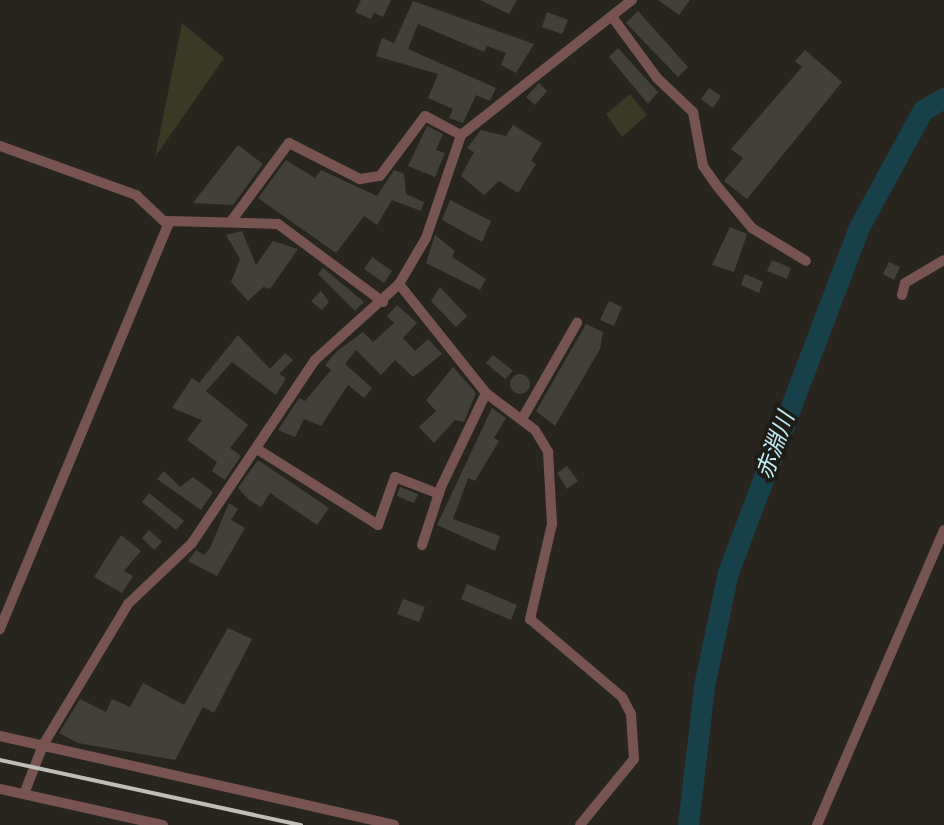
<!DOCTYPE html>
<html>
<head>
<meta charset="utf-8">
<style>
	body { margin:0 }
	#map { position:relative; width:944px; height:825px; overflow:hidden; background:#28251f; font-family:"Playfair Display","Noto Sans JP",serif }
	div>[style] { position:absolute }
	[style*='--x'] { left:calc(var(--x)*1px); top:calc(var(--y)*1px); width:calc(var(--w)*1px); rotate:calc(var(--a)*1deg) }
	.green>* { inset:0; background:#383a23 }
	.river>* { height:21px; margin:-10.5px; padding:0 10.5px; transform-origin:10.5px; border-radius:10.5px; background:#17404a }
	.building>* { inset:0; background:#434039 }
	.round { border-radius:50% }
	.street>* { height:10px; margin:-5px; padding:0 5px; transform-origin:5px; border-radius:5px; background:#785451 }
	.rail>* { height:3.5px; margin:-1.75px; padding:0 1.75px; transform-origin:1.75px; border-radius:1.75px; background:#c1beba }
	span { translate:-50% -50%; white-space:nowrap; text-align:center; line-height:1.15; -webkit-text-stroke:7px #1e1c16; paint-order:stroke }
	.water-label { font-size:23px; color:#c1ecf8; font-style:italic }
</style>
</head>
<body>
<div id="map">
	<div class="green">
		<div style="clip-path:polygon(182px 23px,224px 58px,155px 157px)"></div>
		<div style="clip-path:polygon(630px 94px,647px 115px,622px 137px,606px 114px)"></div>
	</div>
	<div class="river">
		<div style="--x:688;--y:825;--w:140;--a:-83.4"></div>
		<div style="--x:704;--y:686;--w:116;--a:-78.1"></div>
		<div style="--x:728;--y:572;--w:367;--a:-69.2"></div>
		<div style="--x:858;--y:229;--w:136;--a:-61.4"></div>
		<div style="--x:923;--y:110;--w:24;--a:-30"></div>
	</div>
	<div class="building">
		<div style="clip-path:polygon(361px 0,391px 0,383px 17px,374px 13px,371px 19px,355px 12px)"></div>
		<div style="clip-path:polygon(480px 0,517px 0,509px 14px)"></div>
		<div style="clip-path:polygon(658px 0,690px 0,679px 15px)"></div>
		<div style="clip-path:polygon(413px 1px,534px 44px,516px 73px,501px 65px,506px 53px,487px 46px,484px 52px,418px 24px,408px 49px,496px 88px,490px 101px,476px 95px,463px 123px,449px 118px,453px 109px,428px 98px,438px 74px,376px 56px,382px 38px,394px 43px)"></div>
		<div style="clip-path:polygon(638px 11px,688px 67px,678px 77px,626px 23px)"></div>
		<div style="clip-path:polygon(547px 12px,568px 20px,562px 34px,542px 27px)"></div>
		<div style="clip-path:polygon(618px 48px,658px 92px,648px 104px,609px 57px)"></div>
		<div style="clip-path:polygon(805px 50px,842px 82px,747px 199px,724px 181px,743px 158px,731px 149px,802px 67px,795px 61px)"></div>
		<div style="clip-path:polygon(539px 83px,547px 91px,535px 105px,526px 97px)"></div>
		<div style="clip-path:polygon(709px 88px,721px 96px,713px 108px,701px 99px)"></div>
		<div style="clip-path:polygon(513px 125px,542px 143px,531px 161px,536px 164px,518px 193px,499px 181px,484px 195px,461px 176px,474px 152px,467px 148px,481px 130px,506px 136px)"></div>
		<div style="clip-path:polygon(427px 126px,443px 134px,436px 150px,445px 153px,435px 177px,408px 166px)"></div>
		<div style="clip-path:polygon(238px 145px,263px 164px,233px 205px,193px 203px)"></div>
		<div style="clip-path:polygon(286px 160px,315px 178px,321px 170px,377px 196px,394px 170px,404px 174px,406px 194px,424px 202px,421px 211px,392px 200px,377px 225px,364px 216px,336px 253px,258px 198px)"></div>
		<div style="clip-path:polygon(450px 200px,491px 221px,482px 242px,442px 220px)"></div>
		<div style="clip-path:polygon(730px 227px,747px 234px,734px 272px,712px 265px)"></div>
		<div style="clip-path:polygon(242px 231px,256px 265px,273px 241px,298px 249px,270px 289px,263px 287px,248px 301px,231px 282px,240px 259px,226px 235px)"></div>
		<div style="clip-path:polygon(435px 235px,455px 251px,452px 257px,486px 279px,480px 290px,426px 263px)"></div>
		<div style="clip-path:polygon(372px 257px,392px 271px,384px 283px,364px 269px)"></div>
		<div style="clip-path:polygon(772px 260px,791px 268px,787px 279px,767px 271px)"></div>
		<div style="clip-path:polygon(889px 262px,900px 267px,894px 280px,883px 274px)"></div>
		<div style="clip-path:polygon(323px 268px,364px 302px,355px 311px,318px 274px)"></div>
		<div style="clip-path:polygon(745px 274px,763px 282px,759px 293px,741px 285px)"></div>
		<div style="clip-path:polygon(440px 287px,467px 316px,456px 327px,431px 301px)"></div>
		<div style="clip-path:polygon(321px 291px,329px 302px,322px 310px,311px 301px)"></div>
		<div style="clip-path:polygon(609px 301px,622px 307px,614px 326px,600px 320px)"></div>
		<div style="clip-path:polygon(397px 305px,417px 323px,403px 338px,415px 351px,428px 339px,442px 354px,413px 377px,395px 360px,381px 375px,356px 350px,345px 364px,372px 388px,364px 398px,348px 385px,321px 426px,304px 419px,295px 437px,278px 430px,299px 398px,305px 401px,331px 370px,325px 365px,337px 351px,363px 332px,373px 342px,394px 323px,387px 316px)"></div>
		<div style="clip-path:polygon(586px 324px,603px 332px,600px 349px,555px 426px,536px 411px)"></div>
		<div style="clip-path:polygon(238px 335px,270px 369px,285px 353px,293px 360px,279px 374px,286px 378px,276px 395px,232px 362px,206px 391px,248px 425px,230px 448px,241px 456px,225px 480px,212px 471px,217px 462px,187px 440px,202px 420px,172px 408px,192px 378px,199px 383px)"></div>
		<div style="clip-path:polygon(493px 355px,513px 371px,505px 379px,486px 363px)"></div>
		<div style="clip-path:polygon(453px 367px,476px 393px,464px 422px,455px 420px,434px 443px,419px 427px,436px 411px,426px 400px)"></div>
		<div class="round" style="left:510px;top:374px;width:20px;height:20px"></div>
		<div style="clip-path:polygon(492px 408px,506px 418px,494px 438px,499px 441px,475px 481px,468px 478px,453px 519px,500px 536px,495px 551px,437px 525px)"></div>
		<div style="clip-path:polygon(258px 460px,329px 508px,317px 525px,270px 493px,261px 507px,249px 500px,238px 488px)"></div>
		<div style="clip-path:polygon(567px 466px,578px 481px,567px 489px,557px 473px)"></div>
		<div style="clip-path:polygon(164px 471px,180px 487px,193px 477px,213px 492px,201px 510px,157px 479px)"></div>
		<div style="clip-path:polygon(400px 487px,418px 494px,414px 503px,397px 496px)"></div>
		<div style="clip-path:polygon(149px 493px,184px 521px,176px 530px,142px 502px)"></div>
		<div style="clip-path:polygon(229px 503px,238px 509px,231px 520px,245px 528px,217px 576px,188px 561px,196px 550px,204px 555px,210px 548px)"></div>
		<div style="clip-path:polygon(149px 530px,162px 542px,154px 550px,142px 538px)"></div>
		<div style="clip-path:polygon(121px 535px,141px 551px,124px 571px,133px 576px,122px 593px,94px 577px)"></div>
		<div style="clip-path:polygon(467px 584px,517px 605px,511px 620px,461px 599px)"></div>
		<div style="clip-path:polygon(403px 599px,425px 607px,419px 622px,397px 614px)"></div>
		<div style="clip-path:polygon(228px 628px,252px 639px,214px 713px,203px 707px,175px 760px,78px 743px,59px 733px,80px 699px,106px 712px,112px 699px,130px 707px,143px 683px,184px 705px)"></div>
	</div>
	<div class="street">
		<div style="--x:613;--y:18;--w:74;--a:53.7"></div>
		<div style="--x:657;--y:78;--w:50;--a:43.4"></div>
		<div style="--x:693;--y:112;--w:55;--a:79.5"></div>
		<div style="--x:703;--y:166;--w:24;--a:55"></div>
		<div style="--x:717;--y:186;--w:55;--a:50.2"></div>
		<div style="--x:752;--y:228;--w:63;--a:31.4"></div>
		<div style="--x:0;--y:146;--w:145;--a:19.8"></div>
		<div style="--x:136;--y:195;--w:44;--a:43.2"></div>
		<div style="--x:168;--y:225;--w:438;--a:112.6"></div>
		<div style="--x:232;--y:220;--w:96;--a:-53.5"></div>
		<div style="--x:289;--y:143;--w:80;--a:26.9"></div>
		<div style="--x:360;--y:179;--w:20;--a:-9"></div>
		<div style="--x:380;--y:176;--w:75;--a:-53.1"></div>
		<div style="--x:425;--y:116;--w:41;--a:27.8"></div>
		<div style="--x:167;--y:221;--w:111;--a:1.5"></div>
		<div style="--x:278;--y:224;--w:131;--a:36.6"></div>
		<div style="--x:399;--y:284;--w:139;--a:51.4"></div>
		<div style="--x:486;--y:393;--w:104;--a:115.6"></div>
		<div style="--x:441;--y:487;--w:61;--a:108.1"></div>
		<div style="--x:902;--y:295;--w:12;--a:-76"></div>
		<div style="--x:905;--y:283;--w:45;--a:-30.5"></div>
		<div style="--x:486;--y:393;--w:61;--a:37.1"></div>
		<div style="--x:535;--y:430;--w:26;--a:59"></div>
		<div style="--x:548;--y:452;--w:72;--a:86.8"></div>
		<div style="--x:552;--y:524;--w:98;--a:103"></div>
		<div style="--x:530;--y:619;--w:121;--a:40.3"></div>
		<div style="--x:622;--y:697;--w:19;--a:62"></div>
		<div style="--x:631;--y:714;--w:45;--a:86.2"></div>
		<div style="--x:634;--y:759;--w:85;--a:129.3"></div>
		<div style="--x:522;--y:419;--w:111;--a:-60.2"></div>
		<div style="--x:257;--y:449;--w:143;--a:32.1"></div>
		<div style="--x:378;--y:525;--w:51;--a:-70.5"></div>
		<div style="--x:395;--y:477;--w:47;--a:21.1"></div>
		<div style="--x:0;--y:736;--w:404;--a:12.7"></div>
		<div style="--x:0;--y:789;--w:167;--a:12.5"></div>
		<div style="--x:24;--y:794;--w:53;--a:-68.8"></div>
		<div style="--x:43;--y:745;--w:165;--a:-58.9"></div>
		<div style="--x:128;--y:604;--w:88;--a:-43.6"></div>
		<div style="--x:192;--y:543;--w:220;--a:-56.1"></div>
		<div style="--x:315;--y:360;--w:113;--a:-42.1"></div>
		<div style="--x:399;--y:284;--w:53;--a:-59.6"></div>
		<div style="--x:426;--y:238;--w:109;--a:-71.2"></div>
		<div style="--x:461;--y:135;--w:218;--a:-38.3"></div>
		<div style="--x:817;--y:825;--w:321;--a:-66.7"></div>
	</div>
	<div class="rail">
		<div style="--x:0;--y:760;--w:308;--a:12.2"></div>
	</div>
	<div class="water-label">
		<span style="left:774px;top:445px;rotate:-70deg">赤淵川</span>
	</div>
</div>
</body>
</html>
